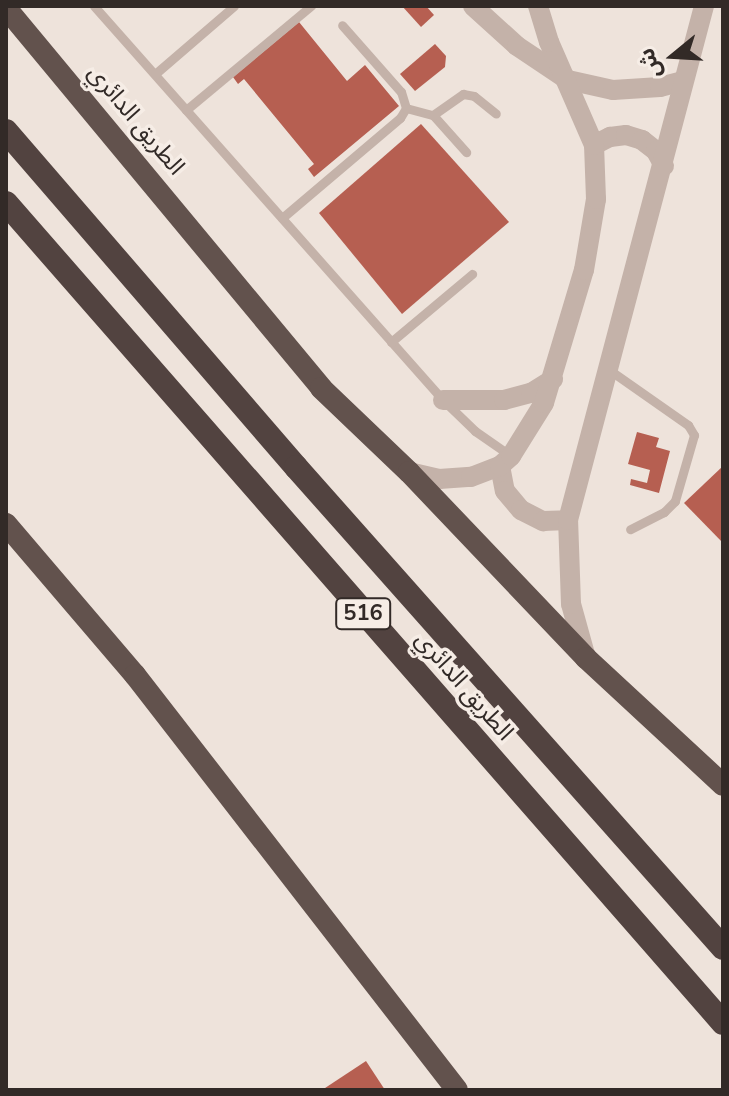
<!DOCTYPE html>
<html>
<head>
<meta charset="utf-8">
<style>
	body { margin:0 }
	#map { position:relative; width:729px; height:1096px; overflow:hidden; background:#eee3db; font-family:"Nunito Sans","Noto Sans Arabic",sans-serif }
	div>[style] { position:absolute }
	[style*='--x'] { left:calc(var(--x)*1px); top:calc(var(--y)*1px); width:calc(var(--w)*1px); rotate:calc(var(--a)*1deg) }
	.building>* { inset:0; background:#b65f51 }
	.service>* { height:9px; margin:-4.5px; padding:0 4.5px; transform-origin:4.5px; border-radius:4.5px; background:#c4b2a9 }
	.tertiary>* { height:20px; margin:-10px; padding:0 10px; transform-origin:10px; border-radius:10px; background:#c4b2a9 }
	.trunk>* { height:22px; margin:-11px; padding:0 11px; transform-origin:11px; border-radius:11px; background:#62524d }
	.motorway>* { height:24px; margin:-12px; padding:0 12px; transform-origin:12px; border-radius:12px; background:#524340 }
	span { translate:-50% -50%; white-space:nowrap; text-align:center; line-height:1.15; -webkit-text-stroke:7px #f6ede6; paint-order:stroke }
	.shield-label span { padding:2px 6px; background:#f6ede6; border:2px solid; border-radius:6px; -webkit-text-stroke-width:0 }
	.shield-label { font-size:22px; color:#322a27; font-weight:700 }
	.street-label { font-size:24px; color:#322a27 }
	.frame { position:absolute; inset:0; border:8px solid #322a27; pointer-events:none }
	.north { position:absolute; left:633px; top:16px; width:80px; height:80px; -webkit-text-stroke:6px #f6ede6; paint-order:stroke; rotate:252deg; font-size:22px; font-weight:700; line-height:32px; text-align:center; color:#322a27 }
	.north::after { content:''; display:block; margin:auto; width:28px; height:36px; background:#322a27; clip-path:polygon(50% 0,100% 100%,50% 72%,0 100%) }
</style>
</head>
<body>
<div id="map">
	<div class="building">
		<div style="clip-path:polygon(402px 6px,426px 6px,434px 15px,421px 27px)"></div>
		<div style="clip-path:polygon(299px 22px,347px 81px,365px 65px,399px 106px,314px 177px,308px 169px,314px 164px,244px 79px,238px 84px,233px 77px)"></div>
		<div style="clip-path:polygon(435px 44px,446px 56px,445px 67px,415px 91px,400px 74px)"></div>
		<div style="clip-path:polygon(421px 124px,509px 222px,402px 314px,319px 213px)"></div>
		<div style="clip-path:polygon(637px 432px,659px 438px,656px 447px,670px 451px,659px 493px,630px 485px,631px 479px,647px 483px,650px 470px,628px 464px)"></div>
		<div style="clip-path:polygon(723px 466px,723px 543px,684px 503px)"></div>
		<div style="clip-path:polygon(366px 1061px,385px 1090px,322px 1090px)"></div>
	</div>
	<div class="service">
		<div style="--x:94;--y:6;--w:526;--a:48.47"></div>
		<div style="--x:443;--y:400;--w:45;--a:44.1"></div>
		<div style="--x:475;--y:431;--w:44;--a:34.8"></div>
		<div style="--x:155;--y:74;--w:104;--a:-40.7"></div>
		<div style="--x:406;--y:108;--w:28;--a:15"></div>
		<div style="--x:433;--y:115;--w:50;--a:48.3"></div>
		<div style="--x:186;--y:110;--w:163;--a:-39.8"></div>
		<div style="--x:433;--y:115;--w:37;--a:-35"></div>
		<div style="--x:463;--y:94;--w:11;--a:10"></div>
		<div style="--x:474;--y:96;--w:28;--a:39"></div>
		<div style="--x:282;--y:218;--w:155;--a:-40.3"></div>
		<div style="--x:400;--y:118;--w:12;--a:-59"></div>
		<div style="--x:406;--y:108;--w:17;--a:-107"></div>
		<div style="--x:401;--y:92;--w:89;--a:-131.4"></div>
		<div style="--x:391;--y:342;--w:106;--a:-40"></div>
		<div style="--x:608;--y:369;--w:98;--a:35"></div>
		<div style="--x:688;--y:425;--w:12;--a:59"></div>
		<div style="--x:694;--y:435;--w:69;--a:106.1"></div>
		<div style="--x:675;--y:501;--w:16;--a:135"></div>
		<div style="--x:664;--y:512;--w:38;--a:153"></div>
	</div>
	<div class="tertiary">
		<div style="--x:473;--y:6;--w:59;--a:42.3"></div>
		<div style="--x:517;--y:46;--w:61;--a:33.7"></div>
		<div style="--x:568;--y:80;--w:46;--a:12.5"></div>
		<div style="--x:613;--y:90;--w:47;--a:-3.7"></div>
		<div style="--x:660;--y:87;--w:23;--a:-15"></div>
		<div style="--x:594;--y:145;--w:18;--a:-27"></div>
		<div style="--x:610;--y:137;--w:16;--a:-7"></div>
		<div style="--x:626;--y:135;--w:17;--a:17"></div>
		<div style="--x:642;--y:140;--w:18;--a:38"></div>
		<div style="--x:656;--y:151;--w:17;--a:62"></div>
		<div style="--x:443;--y:400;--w:61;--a:0"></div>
		<div style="--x:504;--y:400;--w:28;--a:-15"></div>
		<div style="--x:531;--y:393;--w:26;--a:-32"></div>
		<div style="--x:500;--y:466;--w:25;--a:79"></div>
		<div style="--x:505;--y:491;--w:25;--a:50"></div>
		<div style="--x:521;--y:510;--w:25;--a:27"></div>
		<div style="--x:543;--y:521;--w:25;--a:-2"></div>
		<div style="--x:409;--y:472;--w:31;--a:13"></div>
		<div style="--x:439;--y:479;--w:32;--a:-4"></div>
		<div style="--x:471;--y:477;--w:31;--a:-21"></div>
		<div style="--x:500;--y:466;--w:15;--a:-42"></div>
		<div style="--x:511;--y:456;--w:62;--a:-58.1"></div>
		<div style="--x:544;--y:403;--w:139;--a:-73.3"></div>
		<div style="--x:584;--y:270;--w:72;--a:-80.4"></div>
		<div style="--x:596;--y:199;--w:54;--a:-92.1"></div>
		<div style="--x:594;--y:145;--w:112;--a:-113.6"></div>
		<div style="--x:549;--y:42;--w:38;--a:-107"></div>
		<div style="--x:586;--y:658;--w:56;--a:-105.5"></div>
		<div style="--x:571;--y:604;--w:84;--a:-92"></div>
		<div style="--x:568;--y:520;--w:532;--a:-75.18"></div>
	</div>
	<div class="trunk">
		<div style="--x:6;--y:8;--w:494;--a:50.3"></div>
		<div style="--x:321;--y:388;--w:122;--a:43.7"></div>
		<div style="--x:409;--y:472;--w:257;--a:46.4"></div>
		<div style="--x:586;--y:658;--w:187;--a:42.8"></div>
		<div style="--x:6;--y:524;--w:199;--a:49.5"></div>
		<div style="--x:135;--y:675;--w:525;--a:52.19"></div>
	</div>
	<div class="motorway">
		<div style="--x:6;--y:131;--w:444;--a:49.2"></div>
		<div style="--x:296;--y:467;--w:643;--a:48.4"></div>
		<div style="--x:6;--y:203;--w:1089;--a:48.83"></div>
	</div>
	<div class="shield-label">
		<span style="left:363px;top:614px">516</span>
	</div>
	<div class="street-label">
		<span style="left:136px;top:120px;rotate:50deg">الطريق الدائري</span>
		<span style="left:464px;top:686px;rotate:49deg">الطريق الدائري</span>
	</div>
	<div class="frame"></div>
	<div class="north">ش</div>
</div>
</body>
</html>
